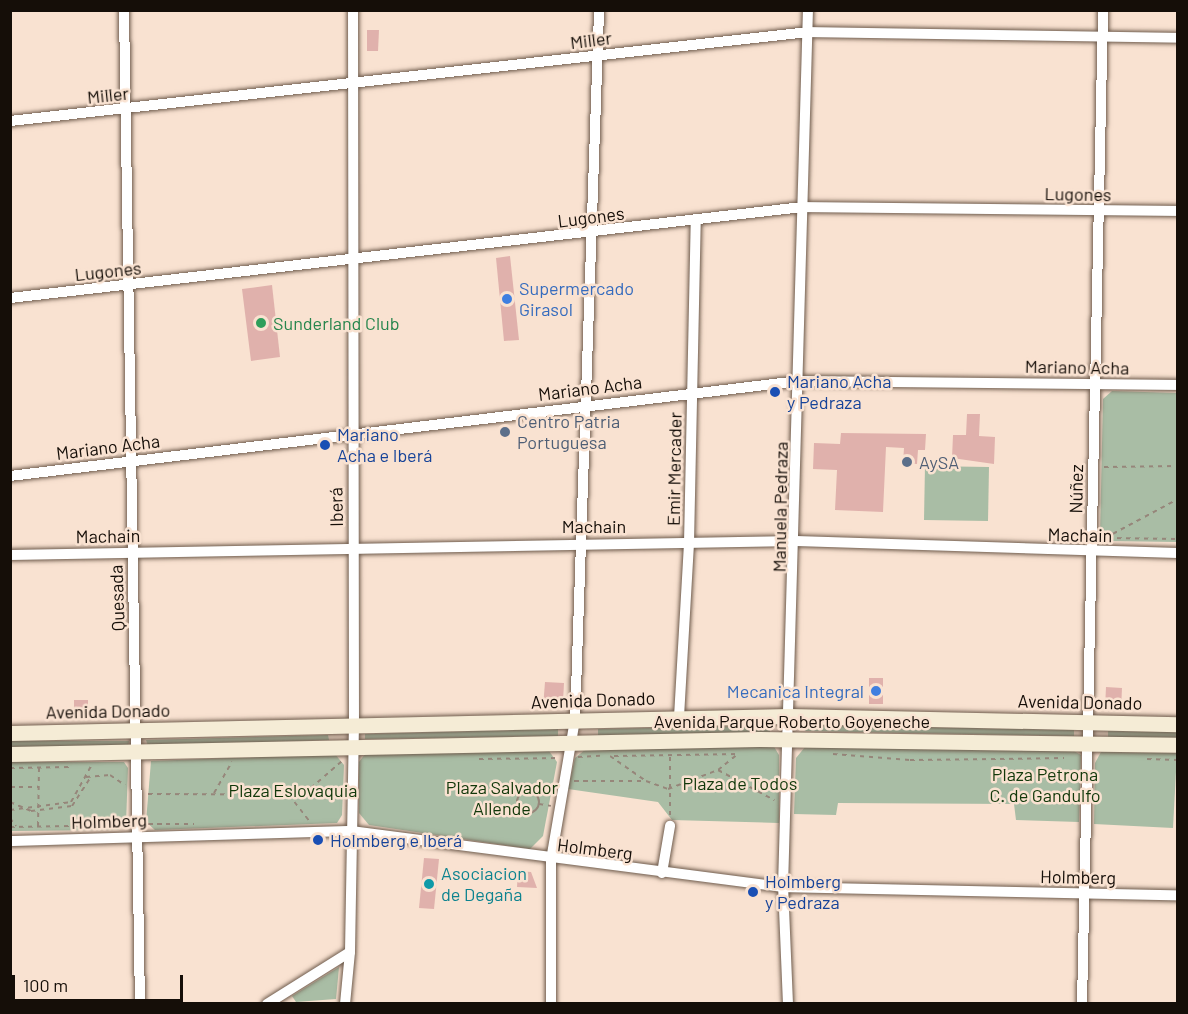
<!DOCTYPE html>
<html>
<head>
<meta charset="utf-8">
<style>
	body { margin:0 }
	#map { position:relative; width:1188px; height:1014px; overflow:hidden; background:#f9e2d1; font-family:Barlow,sans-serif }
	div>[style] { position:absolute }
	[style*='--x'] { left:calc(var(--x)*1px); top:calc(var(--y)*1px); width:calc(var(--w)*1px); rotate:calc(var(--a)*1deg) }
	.green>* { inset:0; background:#a9bda5 }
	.building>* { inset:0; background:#e0b1ac }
	.path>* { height:2px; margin-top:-1px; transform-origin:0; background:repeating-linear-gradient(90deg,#96867a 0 4.5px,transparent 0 9px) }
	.path>.ring { margin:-1px; padding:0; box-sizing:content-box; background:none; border:2px solid #96867a; border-radius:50% }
	.roads { filter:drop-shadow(0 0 2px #6e5b4c) drop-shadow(0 0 2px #6e5b4c) }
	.street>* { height:10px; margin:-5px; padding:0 5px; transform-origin:5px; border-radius:5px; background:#fff }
	.secondary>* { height:15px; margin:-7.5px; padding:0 7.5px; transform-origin:7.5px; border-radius:7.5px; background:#f5ecd6 }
	.dots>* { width:16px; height:16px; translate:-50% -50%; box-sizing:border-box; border:3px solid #f9e2d1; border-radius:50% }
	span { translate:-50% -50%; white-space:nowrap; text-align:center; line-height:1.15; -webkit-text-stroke:5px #f9e2d1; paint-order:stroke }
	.street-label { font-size:18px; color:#150e08 }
	.shop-label { font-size:18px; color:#366cbe }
	.left { translate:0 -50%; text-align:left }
	.right { translate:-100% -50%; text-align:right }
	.leisure-label { font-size:18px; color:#27864d }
	.transit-label { font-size:18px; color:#164399 }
	.service-label { font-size:18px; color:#4e5e75 }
	.park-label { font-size:18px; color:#11380a }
	.culture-label { font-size:18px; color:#0d838f }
	.frame { position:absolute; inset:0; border:12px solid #150e08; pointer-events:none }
	.scale { position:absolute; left:12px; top:975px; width:171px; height:27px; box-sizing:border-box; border:3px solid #150e08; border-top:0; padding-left:8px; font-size:18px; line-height:21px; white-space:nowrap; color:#150e08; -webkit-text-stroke:4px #f9e2d1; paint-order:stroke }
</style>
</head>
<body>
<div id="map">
	<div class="green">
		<div style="clip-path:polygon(1112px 391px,1177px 393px,1177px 542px,1107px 541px,1100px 535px,1103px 399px)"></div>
		<div style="clip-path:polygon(925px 466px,989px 467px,988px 521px,924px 520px)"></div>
		<div style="clip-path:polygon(805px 725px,1074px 730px,1074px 736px,805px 731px)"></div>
		<div style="clip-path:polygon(770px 726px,770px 733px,598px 735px,598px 729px)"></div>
		<div style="clip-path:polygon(558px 729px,558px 736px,365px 739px,365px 734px)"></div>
		<div style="clip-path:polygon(1108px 731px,1177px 732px,1177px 739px,1108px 737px)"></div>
		<div style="clip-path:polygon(328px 735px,329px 740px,148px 746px,146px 740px)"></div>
		<div style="clip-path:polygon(10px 741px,129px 741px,128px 748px,11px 748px)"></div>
		<div style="clip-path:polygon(773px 745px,779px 755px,779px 823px,672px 820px,658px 802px,568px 789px,575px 758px,586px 749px)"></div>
		<div style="clip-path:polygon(805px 747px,1069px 748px,1081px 755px,1079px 822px,1016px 820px,1014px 804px,838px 803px,836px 815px,794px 814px,796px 758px)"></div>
		<div style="clip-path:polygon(549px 751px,557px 762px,543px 836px,530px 849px,369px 825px,359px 813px,359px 762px,365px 754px)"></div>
		<div style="clip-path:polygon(1101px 752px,1177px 753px,1173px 828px,1094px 824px,1095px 763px)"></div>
		<div style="clip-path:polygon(335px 754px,344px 765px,342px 815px,337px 823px,155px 830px,146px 822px,151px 761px)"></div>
		<div style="clip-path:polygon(11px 762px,124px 762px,128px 768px,126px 824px,118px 830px,11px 831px)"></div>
		<div style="clip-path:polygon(339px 967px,336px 999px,296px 1002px,292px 996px)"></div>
	</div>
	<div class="building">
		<div style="clip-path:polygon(367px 30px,379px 30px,378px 51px,367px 51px)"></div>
		<div style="clip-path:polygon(510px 256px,519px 340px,504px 341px,496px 258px)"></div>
		<div style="clip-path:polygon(272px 285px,280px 357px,251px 361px,242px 289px)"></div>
		<div style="clip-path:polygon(967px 414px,980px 414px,979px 436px,995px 437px,994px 464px,952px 458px,953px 435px,966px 435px)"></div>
		<div style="clip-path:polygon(841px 433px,926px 434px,925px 450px,918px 450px,917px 464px,903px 463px,904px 448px,886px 447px,883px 512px,835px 510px,837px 470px,813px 469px,814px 443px,840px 444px)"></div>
		<div style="clip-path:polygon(869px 678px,883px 678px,883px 704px,869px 704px)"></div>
		<div style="clip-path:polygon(545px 682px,564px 683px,563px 701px,555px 708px,543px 708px)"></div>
		<div style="clip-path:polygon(1106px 687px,1122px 688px,1121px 709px,1105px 709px)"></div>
		<div style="clip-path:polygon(74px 700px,88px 700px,88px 711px,74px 711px)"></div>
		<div style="clip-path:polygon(424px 858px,439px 859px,434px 909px,419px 908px)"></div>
		<div style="clip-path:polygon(518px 871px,531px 872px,537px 888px,517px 887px)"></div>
	</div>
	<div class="path">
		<div style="--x:1104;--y:467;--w:74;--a:-0.8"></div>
		<div style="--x:1105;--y:538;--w:83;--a:-28.1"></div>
		<div style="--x:1108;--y:538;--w:70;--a:0.8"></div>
		<div style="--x:833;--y:754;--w:77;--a:4.5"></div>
		<div style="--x:910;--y:760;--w:154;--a:-0.7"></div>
		<div style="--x:610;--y:756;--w:44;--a:34.8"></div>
		<div style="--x:646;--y:781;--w:23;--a:20"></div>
		<div style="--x:668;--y:789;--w:53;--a:-20.8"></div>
		<div style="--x:718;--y:770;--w:26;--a:-39"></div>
		<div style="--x:614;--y:756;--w:124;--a:-0.9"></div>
		<div style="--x:578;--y:757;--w:22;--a:-3"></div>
		<div style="--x:670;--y:757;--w:60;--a:90"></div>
		<div style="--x:479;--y:759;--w:79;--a:-0.7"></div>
		<div style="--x:1147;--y:759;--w:31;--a:2"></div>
		<div style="--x:10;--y:768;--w:59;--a:-1"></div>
		<div style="--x:718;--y:770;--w:64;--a:28.2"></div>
		<div style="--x:86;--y:777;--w:24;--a:-5"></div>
		<div style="--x:110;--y:775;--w:18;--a:34"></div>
		<div style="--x:574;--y:781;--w:72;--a:0"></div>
		<div style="--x:10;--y:787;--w:29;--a:0"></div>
		<div class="ring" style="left:517px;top:791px;width:20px;height:20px"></div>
		<div style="--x:214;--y:793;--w:36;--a:-60"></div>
		<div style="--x:148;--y:794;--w:195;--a:0.3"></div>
		<div style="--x:304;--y:794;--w:50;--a:-41"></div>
		<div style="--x:289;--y:795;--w:33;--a:52"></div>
		<div style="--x:10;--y:802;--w:23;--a:23"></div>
		<div style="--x:31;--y:811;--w:41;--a:-7"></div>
		<div style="--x:72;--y:806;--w:33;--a:-57"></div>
		<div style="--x:539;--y:804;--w:12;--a:9"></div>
		<div style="--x:10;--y:810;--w:62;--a:-7.5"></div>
		<div style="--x:71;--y:802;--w:41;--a:-60.9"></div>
		<div style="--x:10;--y:818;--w:10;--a:53"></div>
		<div style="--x:148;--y:824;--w:46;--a:0"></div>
		<div style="--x:38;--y:826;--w:58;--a:-89"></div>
		<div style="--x:10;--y:827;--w:118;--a:-1"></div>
	</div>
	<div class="roads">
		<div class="street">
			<div style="--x:124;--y:10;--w:994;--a:89.08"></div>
			<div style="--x:10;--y:121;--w:804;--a:-6.36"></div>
			<div style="--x:809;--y:32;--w:369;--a:0.9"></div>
			<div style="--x:10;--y:298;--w:797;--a:-6.55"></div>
			<div style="--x:802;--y:207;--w:376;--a:0.6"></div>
			<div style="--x:10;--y:476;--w:794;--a:-6.87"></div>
			<div style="--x:798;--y:381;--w:380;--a:0.6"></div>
			<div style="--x:10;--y:555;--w:786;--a:-1.02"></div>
			<div style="--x:796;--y:541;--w:382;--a:1.8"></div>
			<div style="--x:679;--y:717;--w:174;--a:-86.7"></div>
			<div style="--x:689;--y:543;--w:322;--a:-88.8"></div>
			<div style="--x:10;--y:841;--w:341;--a:-1.7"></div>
			<div style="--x:351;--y:831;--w:436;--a:7.4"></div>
			<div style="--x:783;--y:887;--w:395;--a:1.2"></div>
			<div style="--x:662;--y:873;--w:48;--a:-80.3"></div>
			<div style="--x:267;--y:1004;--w:98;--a:-32.1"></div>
			<div style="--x:345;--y:1004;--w:52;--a:-84.5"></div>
			<div style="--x:350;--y:952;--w:226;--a:-89"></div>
			<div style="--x:354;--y:726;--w:716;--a:-90.08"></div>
			<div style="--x:551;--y:1004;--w:144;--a:-90"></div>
			<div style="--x:551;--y:860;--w:142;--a:-80.3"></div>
			<div style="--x:575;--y:720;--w:710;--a:-88.06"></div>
			<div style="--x:788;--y:1004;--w:117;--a:-92.4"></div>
			<div style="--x:783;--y:887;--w:877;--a:-88.37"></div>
			<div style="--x:1082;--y:1004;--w:994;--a:-88.79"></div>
		</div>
		<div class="secondary">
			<div style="--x:10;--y:733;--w:779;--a:-1.25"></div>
			<div style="--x:789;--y:716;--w:389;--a:1.2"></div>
			<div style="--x:10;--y:754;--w:749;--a:-1.15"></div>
			<div style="--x:759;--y:739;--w:419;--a:0.8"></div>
		</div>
	</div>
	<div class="dots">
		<div style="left:507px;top:299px;background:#3f7fe0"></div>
		<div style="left:261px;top:323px;background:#2e9e5b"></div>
		<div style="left:775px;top:392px;background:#1a4fb4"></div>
		<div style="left:505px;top:432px;background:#5c6f8a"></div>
		<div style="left:325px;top:445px;background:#1a4fb4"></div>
		<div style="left:907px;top:462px;background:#5c6f8a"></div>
		<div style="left:876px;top:691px;background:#3f7fe0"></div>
		<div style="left:318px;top:840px;background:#1a4fb4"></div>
		<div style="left:429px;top:884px;background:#0f9aa8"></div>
		<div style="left:753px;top:892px;background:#1a4fb4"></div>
	</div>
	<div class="street-label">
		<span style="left:591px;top:40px;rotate:-7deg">Miller</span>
		<span style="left:108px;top:95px;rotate:-6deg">Miller</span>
		<span style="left:1078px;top:194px;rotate:1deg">Lugones</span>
		<span style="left:591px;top:217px;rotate:-7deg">Lugones</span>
		<span style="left:108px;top:271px;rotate:-6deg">Lugones</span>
		<span style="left:1077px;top:367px;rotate:1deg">Mariano Acha</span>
		<span style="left:590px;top:388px;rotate:-7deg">Mariano Acha</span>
		<span style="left:108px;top:447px;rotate:-7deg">Mariano Acha</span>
		<span style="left:674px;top:469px;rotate:-89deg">Emir Mercader</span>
		<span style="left:1076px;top:489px;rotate:-89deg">Núñez</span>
		<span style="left:336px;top:507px;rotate:-91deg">Iberá</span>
		<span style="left:780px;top:507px;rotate:-89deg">Manuela Pedraza</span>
		<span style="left:594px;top:526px">Machain</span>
		<span style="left:1080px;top:535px;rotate:1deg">Machain</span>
		<span style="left:108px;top:536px;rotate:-1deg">Machain</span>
		<span style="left:117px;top:598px;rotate:-92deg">Quesada</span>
		<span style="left:593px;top:700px;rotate:-2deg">Avenida Donado</span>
		<span style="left:1080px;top:702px;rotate:1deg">Avenida Donado</span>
		<span style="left:108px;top:711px;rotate:-1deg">Avenida Donado</span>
		<span style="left:792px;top:721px">Avenida Parque Roberto Goyeneche</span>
		<span style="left:109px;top:821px;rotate:-2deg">Holmberg</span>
		<span style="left:595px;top:849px;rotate:7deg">Holmberg</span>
		<span style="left:1078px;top:877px;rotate:1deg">Holmberg</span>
	</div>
	<div class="shop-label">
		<span class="left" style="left:519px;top:299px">Supermercado<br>Girasol</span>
		<span class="right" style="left:864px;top:691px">Mecanica Integral</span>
	</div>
	<div class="leisure-label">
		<span class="left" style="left:273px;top:323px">Sunderland Club</span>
	</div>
	<div class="transit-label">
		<span class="left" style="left:787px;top:392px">Mariano Acha<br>y Pedraza</span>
		<span class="left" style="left:337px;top:445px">Mariano<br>Acha e Iberá</span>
		<span class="left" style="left:330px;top:840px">Holmberg e Iberá</span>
		<span class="left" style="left:765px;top:892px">Holmberg<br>y Pedraza</span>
	</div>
	<div class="service-label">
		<span class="left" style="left:517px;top:432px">Centro Patria<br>Portuguesa</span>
		<span class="left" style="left:919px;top:462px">AySA</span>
	</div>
	<div class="park-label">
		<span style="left:1045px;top:785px">Plaza Petrona<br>C. de Gandulfo</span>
		<span style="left:740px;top:783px">Plaza de Todos</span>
		<span style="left:502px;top:798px">Plaza Salvador<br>Allende</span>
		<span style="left:293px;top:790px">Plaza Eslovaquia</span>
	</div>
	<div class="culture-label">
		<span class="left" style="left:441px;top:884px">Asociacion<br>de Degaña</span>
	</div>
	<div class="frame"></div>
	<div class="scale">100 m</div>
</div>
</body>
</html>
